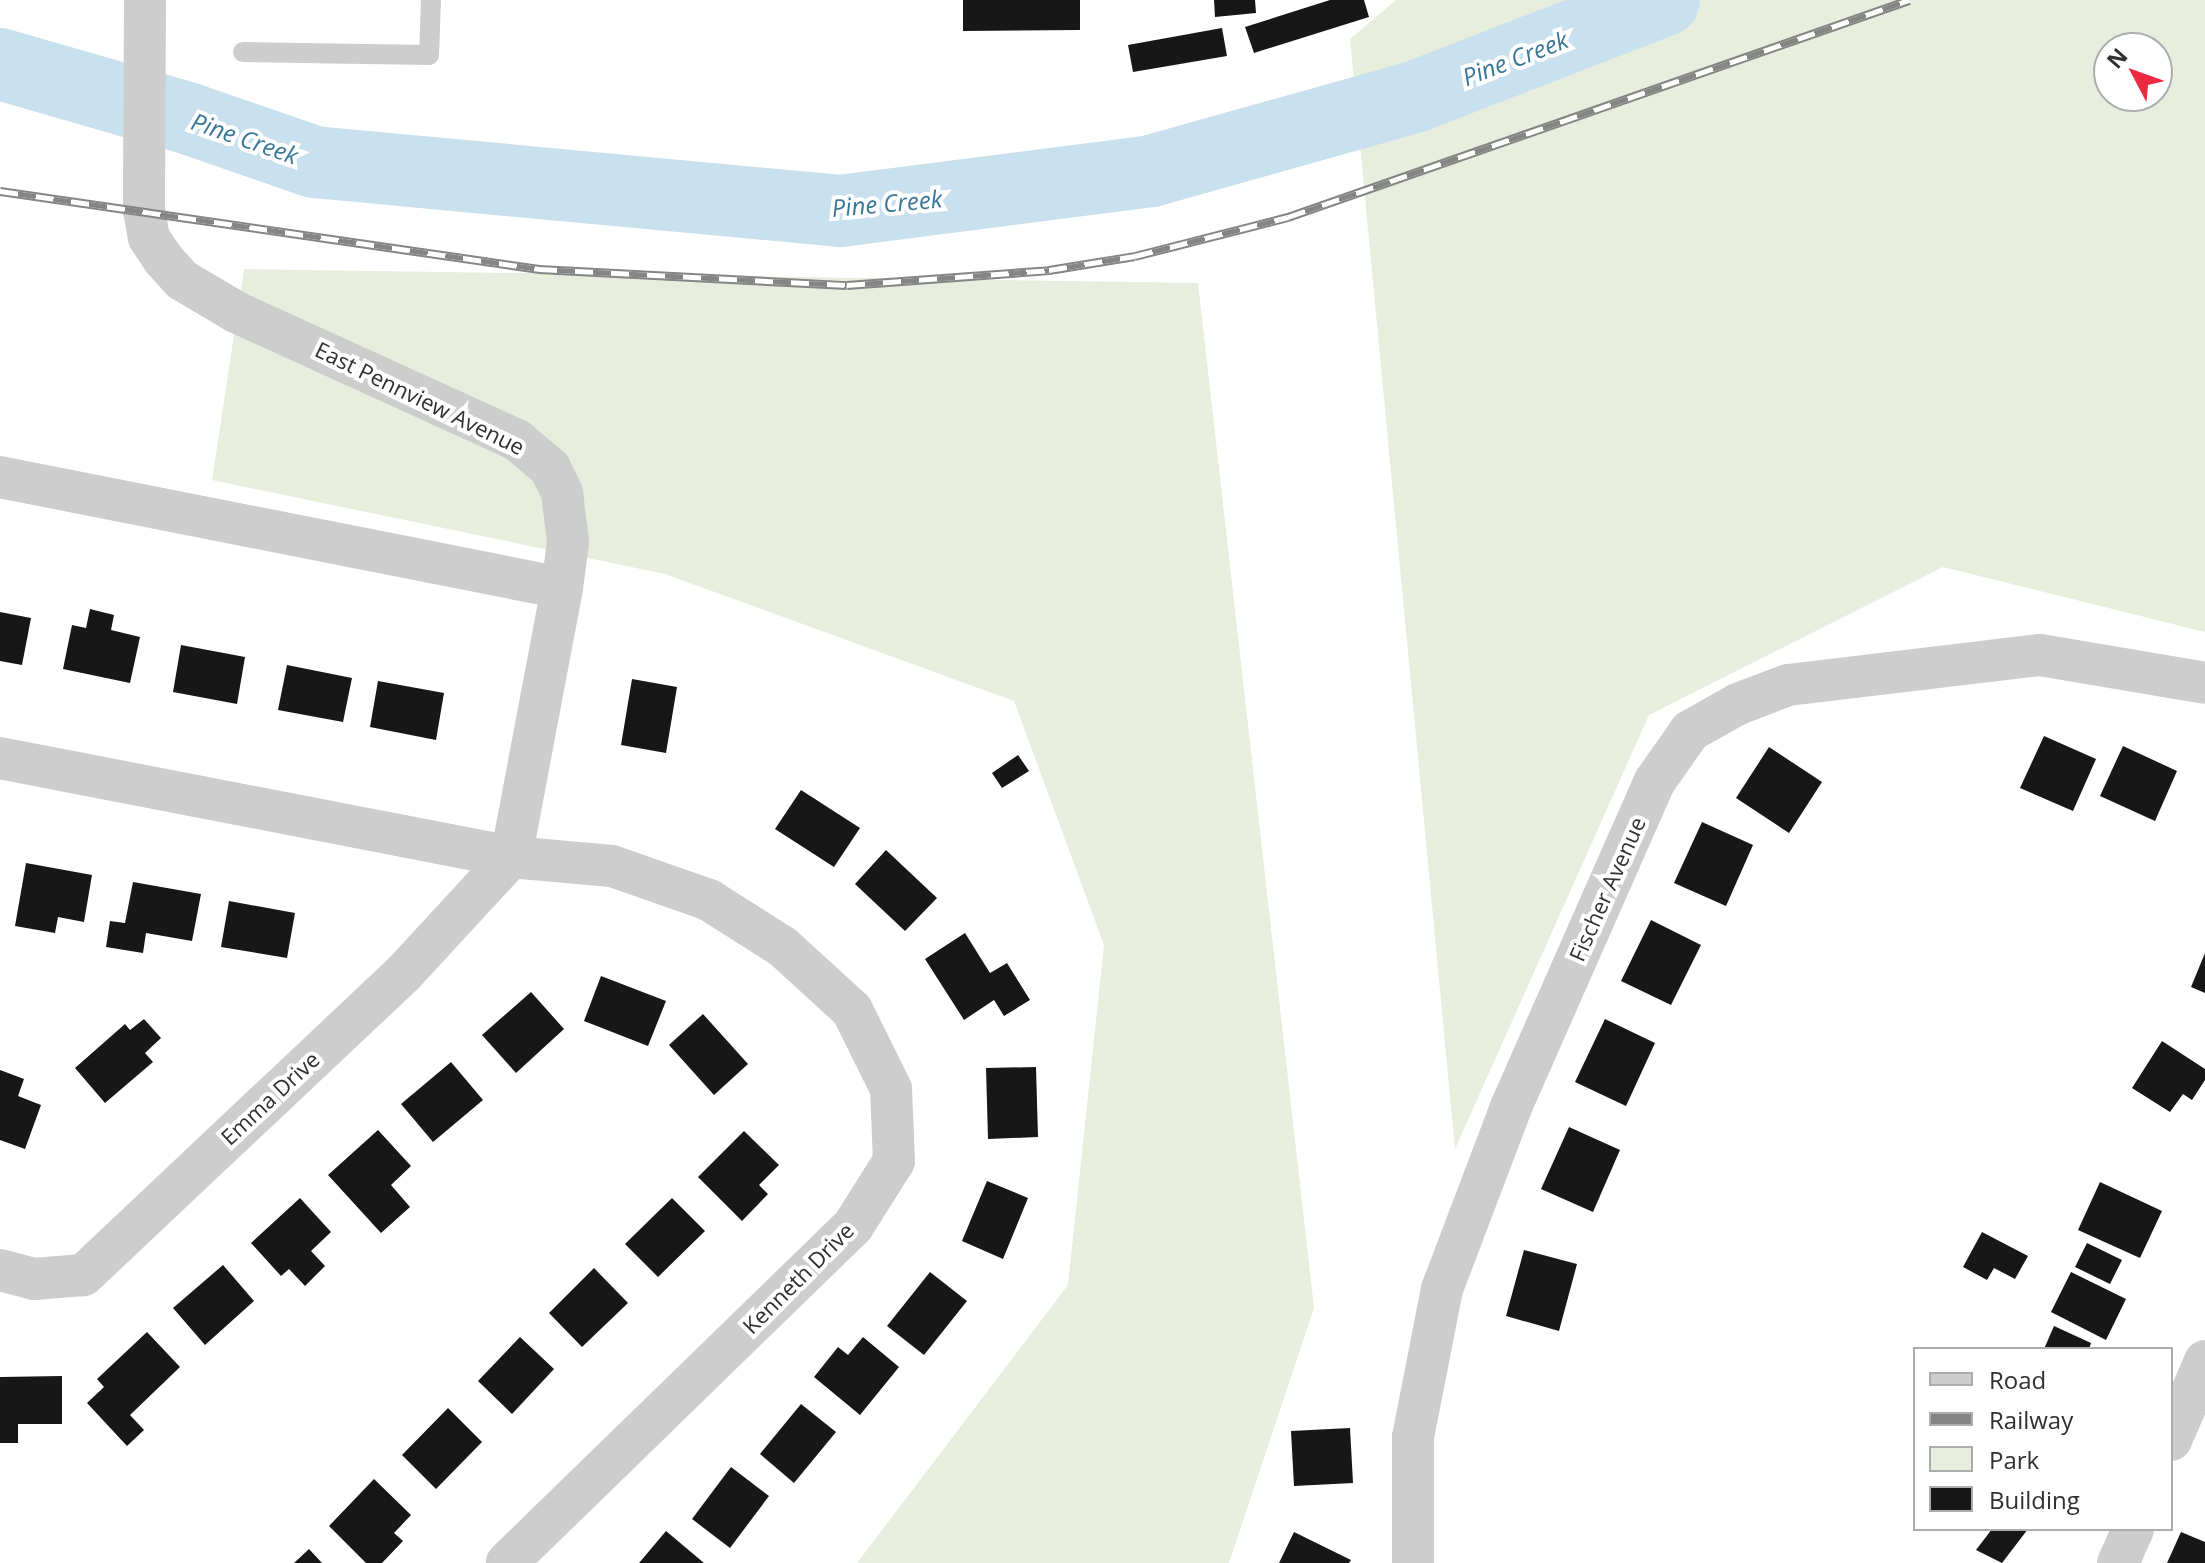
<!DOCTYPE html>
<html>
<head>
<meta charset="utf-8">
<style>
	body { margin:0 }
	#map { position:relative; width:2205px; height:1563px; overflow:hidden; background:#fff; font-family:"Open Sans",sans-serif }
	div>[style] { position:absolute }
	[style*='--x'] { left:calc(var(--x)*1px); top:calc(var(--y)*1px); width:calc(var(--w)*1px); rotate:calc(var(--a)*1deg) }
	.green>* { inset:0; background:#e7eedd }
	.river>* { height:72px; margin:-36px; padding:0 36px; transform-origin:36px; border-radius:36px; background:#c9e1ee }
	.building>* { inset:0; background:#171717 }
	.service>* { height:20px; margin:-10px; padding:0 10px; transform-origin:10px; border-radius:10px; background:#cdcdcd }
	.minor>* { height:42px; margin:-21px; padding:0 21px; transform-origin:21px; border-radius:21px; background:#cdcdcd }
	.rail>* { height:9px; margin-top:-4.5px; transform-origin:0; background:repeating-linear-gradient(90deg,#fff 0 18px,#858585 0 36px); box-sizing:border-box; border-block:2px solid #858585 }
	span { translate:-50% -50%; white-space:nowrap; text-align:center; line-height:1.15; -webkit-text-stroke:8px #fff; paint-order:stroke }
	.street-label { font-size:22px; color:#303030 }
	.water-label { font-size:24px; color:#397797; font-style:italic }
	.legend { position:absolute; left:1913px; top:1347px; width:260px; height:184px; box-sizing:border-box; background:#fff; border:2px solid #acacac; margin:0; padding:10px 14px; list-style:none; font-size:24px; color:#303030 }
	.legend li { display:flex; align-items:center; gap:16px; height:40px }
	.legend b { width:40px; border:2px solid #acacac }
	.north { position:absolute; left:2093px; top:32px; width:80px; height:80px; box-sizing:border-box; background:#fff; border:2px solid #acacac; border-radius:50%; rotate:311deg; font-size:22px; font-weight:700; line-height:32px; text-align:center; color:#303030 }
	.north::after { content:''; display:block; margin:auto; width:28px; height:36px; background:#ee2a42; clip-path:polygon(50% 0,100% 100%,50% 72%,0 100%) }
</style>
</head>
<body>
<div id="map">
	<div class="green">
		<div style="clip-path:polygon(evenodd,1396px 0,2205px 0,2205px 632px,1943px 567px,1649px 715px,1455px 1149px,1350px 39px,1396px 0,2109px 48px,2157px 48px,2157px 96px,2109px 96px,2109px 48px)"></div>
		<div style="clip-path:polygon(244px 269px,1198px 283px,1314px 1308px,1229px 1563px,857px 1563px,1068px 1285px,1104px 945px,1014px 701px,665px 574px,212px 480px)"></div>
	</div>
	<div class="river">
		<div style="--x:0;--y:64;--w:198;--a:16.1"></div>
		<div style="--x:190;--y:119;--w:131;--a:19.1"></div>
		<div style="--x:314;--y:162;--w:528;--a:5.32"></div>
		<div style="--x:840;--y:211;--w:314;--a:-7.3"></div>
		<div style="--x:1151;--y:171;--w:276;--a:-15.7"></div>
		<div style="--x:1417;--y:96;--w:265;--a:-21.2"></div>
	</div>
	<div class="building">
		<div style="clip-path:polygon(963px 0,1080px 0,1080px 30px,963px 31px)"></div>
		<div style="clip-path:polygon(1214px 0,1255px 0,1256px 13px,1215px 17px)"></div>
		<div style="clip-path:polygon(1330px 0,1364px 0,1369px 17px,1254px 53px,1245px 27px)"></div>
		<div style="clip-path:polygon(1222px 28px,1227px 56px,1133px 72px,1128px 45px)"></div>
		<div style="clip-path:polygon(90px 609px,114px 615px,111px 630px,140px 637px,130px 683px,63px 669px,72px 625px,86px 628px)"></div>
		<div style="clip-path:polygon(0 612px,31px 618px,22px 665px,0 661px)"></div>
		<div style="clip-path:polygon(181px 645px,245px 657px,237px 704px,173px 692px)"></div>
		<div style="clip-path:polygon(287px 665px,352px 678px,343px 722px,278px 710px)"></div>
		<div style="clip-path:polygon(632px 679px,677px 687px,666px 753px,621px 745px)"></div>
		<div style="clip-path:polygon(378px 681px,444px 693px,436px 740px,370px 727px)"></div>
		<div style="clip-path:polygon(2044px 736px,2096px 759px,2073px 811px,2020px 788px)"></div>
		<div style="clip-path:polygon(2123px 746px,2177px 771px,2155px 821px,2100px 796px)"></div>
		<div style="clip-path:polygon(1769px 747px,1822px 782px,1789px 833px,1736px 798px)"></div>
		<div style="clip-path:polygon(1018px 755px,1029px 771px,1002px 788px,992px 773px)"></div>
		<div style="clip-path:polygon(801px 790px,860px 828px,834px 867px,775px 829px)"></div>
		<div style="clip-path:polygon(1702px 822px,1753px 845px,1726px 906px,1674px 883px)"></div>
		<div style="clip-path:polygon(886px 850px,937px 898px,905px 931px,855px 884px)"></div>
		<div style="clip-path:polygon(26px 863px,92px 875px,84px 922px,58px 917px,55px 933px,15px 926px)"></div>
		<div style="clip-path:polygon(133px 882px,201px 894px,192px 941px,146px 933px,143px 953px,106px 947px,110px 921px,125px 923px)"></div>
		<div style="clip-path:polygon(229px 901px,295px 913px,287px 958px,221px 947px)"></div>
		<div style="clip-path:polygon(1651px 920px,1701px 945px,1671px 1005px,1621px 981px)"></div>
		<div style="clip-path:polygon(965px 933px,990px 973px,1007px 963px,1030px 1000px,1004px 1016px,994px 1000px,964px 1020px,925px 959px)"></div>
		<div style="clip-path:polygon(2205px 953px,2205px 993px,2191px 987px)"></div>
		<div style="clip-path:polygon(601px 976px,666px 1001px,648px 1046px,584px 1021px)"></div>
		<div style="clip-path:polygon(531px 992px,564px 1029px,516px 1073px,482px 1035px)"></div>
		<div style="clip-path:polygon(703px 1014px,748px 1064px,714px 1095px,669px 1045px)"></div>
		<div style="clip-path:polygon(144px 1019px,161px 1038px,145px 1053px,153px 1062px,105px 1103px,75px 1068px,125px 1024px,130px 1030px)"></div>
		<div style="clip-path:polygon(1605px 1019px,1655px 1043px,1626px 1106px,1575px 1082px)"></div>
		<div style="clip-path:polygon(2162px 1041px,2205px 1069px,2205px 1080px,2192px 1100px,2183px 1094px,2170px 1112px,2132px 1088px)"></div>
		<div style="clip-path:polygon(451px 1062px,483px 1100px,433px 1142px,401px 1104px)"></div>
		<div style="clip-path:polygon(1036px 1067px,1038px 1137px,988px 1139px,986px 1068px)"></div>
		<div style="clip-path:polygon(0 1070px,24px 1079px,18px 1096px,41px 1105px,25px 1149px,0 1140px)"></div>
		<div style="clip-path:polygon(1569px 1127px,1620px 1150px,1593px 1212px,1541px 1189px)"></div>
		<div style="clip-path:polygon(378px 1130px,411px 1166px,391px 1185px,410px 1207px,381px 1233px,328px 1175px)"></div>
		<div style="clip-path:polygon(744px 1131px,779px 1165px,759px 1185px,768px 1194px,742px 1221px,698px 1177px)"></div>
		<div style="clip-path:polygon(987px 1181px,1028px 1198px,1003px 1259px,962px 1241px)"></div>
		<div style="clip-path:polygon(2100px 1182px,2162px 1211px,2140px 1258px,2078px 1230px)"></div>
		<div style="clip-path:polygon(300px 1198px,331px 1232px,311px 1251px,325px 1266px,305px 1286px,289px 1269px,281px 1276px,251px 1243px)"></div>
		<div style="clip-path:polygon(672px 1198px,705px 1231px,658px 1277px,625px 1244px)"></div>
		<div style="clip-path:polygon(1982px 1232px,2028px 1256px,2015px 1279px,1994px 1268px,1987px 1280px,1963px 1267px)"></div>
		<div style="clip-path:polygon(2087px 1243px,2122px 1260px,2110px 1284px,2075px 1267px)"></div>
		<div style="clip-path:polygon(1524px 1250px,1577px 1264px,1559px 1331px,1506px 1316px)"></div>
		<div style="clip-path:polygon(223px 1265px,254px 1301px,205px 1345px,173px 1308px)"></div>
		<div style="clip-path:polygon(594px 1268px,628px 1303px,582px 1347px,549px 1313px)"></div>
		<div style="clip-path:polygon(930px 1272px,967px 1301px,924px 1355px,887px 1326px)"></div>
		<div style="clip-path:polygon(2071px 1272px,2126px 1299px,2106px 1340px,2051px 1312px)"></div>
		<div style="clip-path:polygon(2054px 1326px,2091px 1343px,2089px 1349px,2044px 1349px)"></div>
		<div style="clip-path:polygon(147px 1332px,180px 1367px,130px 1415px,144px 1430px,127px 1446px,87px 1403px,104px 1387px,97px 1379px)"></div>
		<div style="clip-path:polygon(520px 1337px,554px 1369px,512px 1414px,478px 1381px)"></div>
		<div style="clip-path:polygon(863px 1337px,899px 1367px,860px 1415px,814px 1377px,838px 1347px,848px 1355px)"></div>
		<div style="clip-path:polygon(62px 1376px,62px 1424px,18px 1424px,18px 1443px,0 1443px,0 1377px)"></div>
		<div style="clip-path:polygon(801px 1404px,836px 1432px,794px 1483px,760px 1454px)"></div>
		<div style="clip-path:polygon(448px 1408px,482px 1442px,436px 1489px,402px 1455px)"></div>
		<div style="clip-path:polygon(1350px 1428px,1353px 1483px,1294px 1486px,1291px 1431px)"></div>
		<div style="clip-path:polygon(731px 1467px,769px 1496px,730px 1548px,692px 1519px)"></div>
		<div style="clip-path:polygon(374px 1479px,411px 1515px,394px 1533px,403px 1541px,382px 1563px,366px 1563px,329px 1526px)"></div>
		<div style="clip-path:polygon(1992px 1529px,2028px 1529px,2002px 1563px,1976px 1550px)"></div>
		<div style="clip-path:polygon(666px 1531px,704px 1563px,639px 1563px)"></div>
		<div style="clip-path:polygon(1294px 1532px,1351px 1560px,1349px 1563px,1279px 1563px)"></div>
		<div style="clip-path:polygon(2181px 1532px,2205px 1542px,2205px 1563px,2167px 1563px)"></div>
		<div style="clip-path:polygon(309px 1549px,322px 1563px,294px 1563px)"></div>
	</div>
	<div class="service">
		<div style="--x:243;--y:52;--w:186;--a:0.9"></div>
		<div style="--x:429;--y:55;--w:55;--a:-87.9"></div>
	</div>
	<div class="minor">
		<div style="--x:145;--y:0;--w:210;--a:90.3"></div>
		<div style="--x:144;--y:210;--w:28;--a:80"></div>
		<div style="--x:149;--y:238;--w:25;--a:56"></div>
		<div style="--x:163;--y:259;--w:28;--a:48"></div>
		<div style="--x:182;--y:280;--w:63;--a:30.7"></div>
		<div style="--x:236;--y:312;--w:309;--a:24.5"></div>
		<div style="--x:517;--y:440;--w:43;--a:40.3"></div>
		<div style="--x:550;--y:468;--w:28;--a:64"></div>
		<div style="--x:562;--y:493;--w:49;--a:83"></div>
		<div style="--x:568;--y:542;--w:46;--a:97.4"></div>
		<div style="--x:562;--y:588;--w:274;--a:100.7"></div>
		<div style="--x:511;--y:857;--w:101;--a:5.1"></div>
		<div style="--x:612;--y:866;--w:103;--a:19.3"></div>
		<div style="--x:709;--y:900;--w:88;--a:32.4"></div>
		<div style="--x:783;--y:947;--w:93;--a:42.4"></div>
		<div style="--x:852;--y:1010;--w:88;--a:63.7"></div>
		<div style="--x:891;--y:1089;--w:72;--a:87.6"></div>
		<div style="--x:894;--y:1161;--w:77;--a:122.2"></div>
		<div style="--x:853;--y:1226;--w:483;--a:135.8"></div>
		<div style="--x:0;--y:477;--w:573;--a:11.17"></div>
		<div style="--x:0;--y:758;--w:521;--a:10.96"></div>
		<div style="--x:511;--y:857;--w:158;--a:132.7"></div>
		<div style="--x:404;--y:973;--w:441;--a:136.7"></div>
		<div style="--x:83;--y:1275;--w:49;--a:175.3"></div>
		<div style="--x:34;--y:1279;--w:35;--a:-165"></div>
		<div style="--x:2171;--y:1440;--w:86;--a:-66.7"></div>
		<div style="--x:1413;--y:1563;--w:126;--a:-90"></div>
		<div style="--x:1413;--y:1437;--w:151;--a:-78.9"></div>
		<div style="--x:1442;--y:1289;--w:195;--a:-69.2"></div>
		<div style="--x:1511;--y:1107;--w:356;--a:-66.2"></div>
		<div style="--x:1655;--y:781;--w:61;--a:-55"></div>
		<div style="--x:1690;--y:731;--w:55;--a:-29.4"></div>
		<div style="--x:1738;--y:704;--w:53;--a:-20.8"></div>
		<div style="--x:1788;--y:685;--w:254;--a:-6.8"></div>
		<div style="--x:2040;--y:655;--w:167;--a:9.6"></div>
		<div style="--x:2118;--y:1563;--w:37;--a:-66"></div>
	</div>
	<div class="rail">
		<div style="--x:0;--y:191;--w:545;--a:8.23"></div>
		<div style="--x:539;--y:269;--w:308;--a:3"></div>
		<div style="--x:847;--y:285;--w:203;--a:-4.2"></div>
		<div style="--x:1049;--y:270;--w:87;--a:-9.2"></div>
		<div style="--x:1135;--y:256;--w:158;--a:-14.3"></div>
		<div style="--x:1288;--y:217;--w:658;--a:-19.26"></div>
	</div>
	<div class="street-label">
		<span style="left:420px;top:398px;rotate:26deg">East Pennview Avenue</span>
		<span style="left:1607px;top:889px;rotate:-66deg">Fischer Avenue</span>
		<span style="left:270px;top:1098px;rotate:-43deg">Emma Drive</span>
		<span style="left:798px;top:1278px;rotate:-45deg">Kenneth Drive</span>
	</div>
	<div class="water-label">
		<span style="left:1515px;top:58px;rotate:-21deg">Pine Creek</span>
		<span style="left:245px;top:138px;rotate:19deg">Pine Creek</span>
		<span style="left:887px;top:203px;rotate:-5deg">Pine Creek</span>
	</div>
	<ul class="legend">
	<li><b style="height:10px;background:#cdcdcd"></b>Road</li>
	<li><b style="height:10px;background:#858585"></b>Railway</li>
	<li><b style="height:22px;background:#e7eedd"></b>Park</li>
	<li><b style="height:22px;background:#171717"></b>Building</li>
	</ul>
	<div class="north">N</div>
</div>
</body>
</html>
